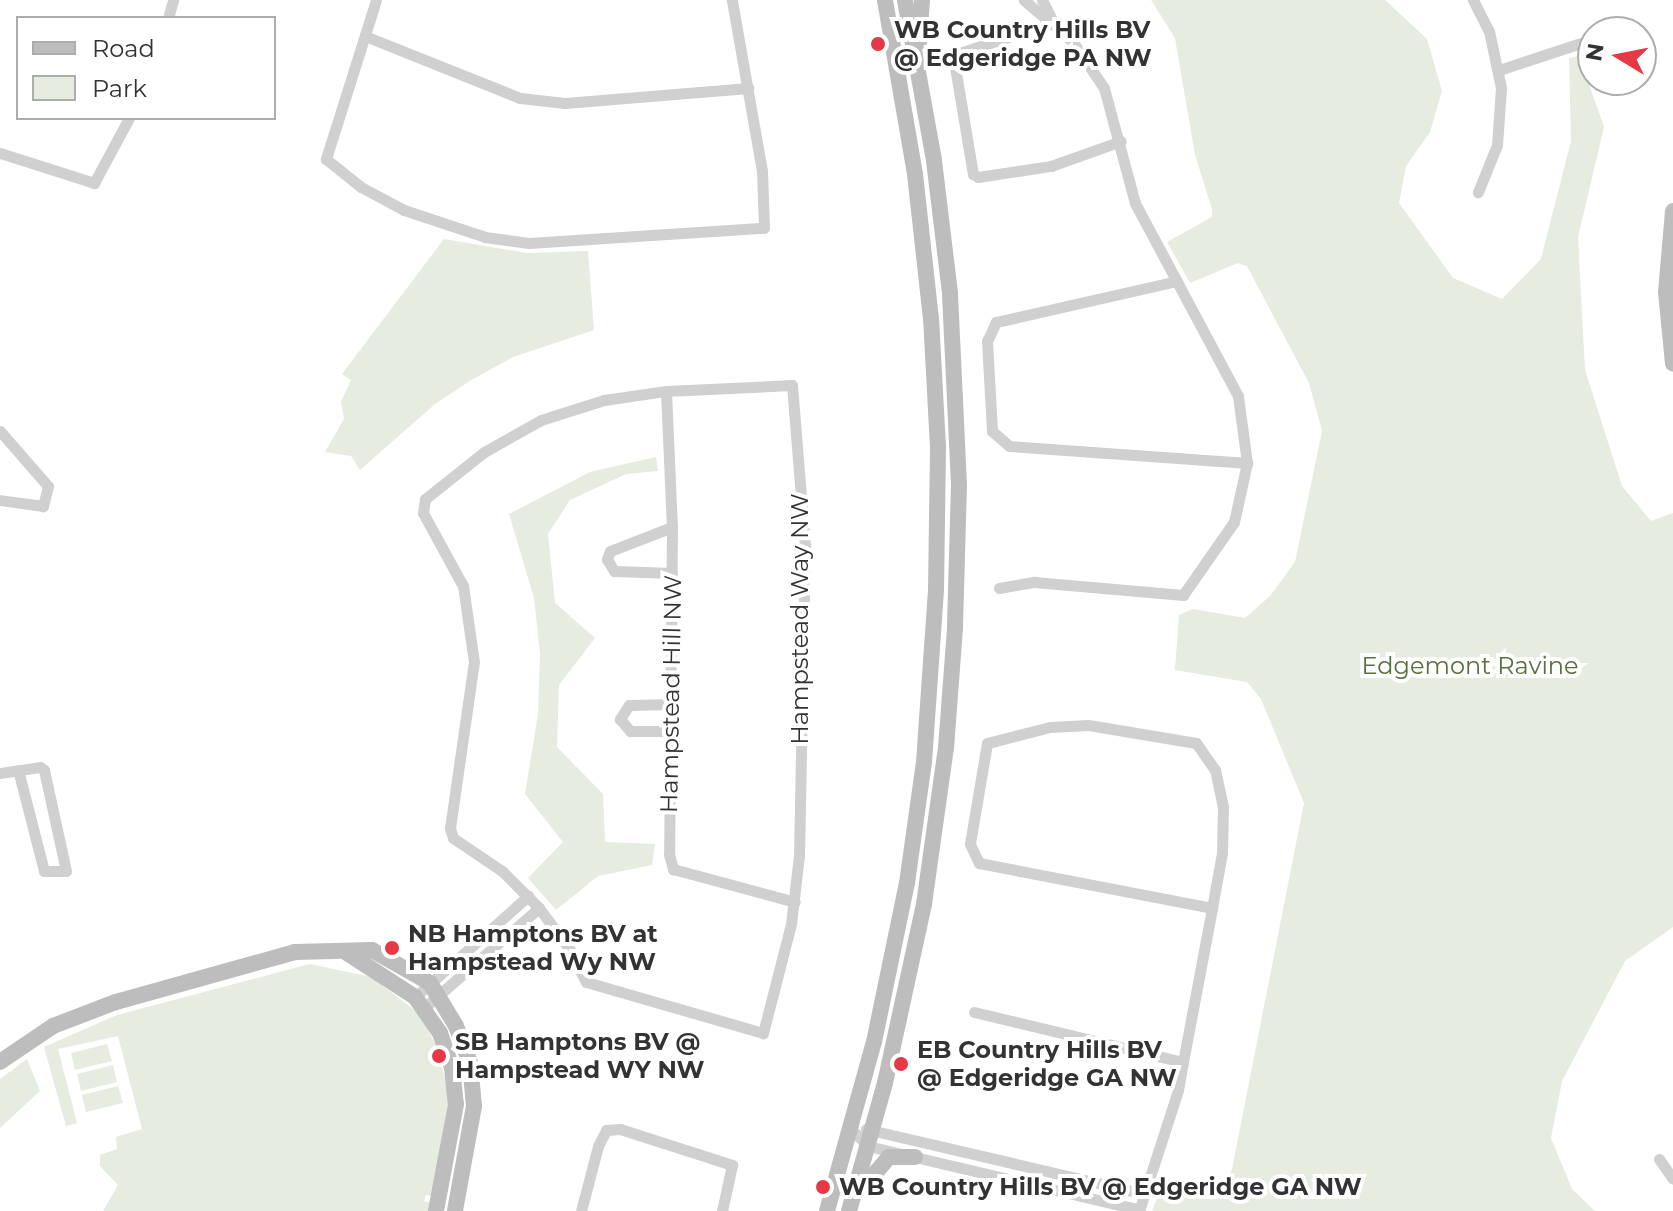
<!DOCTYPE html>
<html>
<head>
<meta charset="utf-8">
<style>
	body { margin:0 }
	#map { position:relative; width:1673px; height:1211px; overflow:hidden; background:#fff; font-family:Montserrat,sans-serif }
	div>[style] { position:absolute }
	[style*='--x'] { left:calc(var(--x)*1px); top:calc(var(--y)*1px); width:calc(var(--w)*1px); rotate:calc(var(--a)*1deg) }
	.green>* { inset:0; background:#e6ecdf }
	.street>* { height:11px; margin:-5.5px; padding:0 5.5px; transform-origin:5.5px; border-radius:5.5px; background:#d0d0d0 }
	.secondary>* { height:16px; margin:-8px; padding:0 8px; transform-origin:8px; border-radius:8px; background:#bdbdbd }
	.dots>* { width:22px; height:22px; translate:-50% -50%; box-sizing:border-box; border:4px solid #fff; border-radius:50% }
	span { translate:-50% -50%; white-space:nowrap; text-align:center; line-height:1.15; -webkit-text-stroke:8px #fff; paint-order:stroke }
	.poi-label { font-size:24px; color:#333; font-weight:700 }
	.left { translate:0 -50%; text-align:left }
	.street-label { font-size:24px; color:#333 }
	.park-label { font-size:24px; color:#56703f }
	.legend { position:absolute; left:16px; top:16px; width:260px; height:104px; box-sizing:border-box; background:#fff; border:2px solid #adadad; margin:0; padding:10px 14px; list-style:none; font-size:24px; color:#333 }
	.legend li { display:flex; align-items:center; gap:16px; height:40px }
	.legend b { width:40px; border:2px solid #adadad }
	.north { position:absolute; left:1577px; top:16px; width:80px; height:80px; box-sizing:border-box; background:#fff; border:2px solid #adadad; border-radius:50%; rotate:280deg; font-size:22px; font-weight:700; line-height:32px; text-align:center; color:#333 }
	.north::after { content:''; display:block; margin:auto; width:28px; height:36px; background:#e63946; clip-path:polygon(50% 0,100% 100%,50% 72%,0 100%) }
</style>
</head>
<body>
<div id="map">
	<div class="green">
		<div style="clip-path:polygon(1151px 0,1385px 0,1427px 39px,1442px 91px,1430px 132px,1406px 166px,1399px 203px,1453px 278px,1502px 299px,1541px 259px,1571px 141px,1569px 58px,1579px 56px,1604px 127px,1578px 237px,1585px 370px,1622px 486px,1651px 521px,1673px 513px,1673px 927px,1625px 961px,1562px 1081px,1551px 1138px,1572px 1189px,1595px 1211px,1152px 1211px,1164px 1180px,1217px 1198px,1232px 1169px,1304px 803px,1261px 699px,1247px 682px,1175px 670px,1179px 615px,1193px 609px,1245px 618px,1270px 596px,1295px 562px,1322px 431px,1309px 383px,1247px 266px,1238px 263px,1190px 283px,1167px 242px,1212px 217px,1212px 209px,1195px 155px,1175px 38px)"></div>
		<div style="clip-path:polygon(444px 239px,527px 253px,588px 251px,594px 330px,513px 357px,473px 379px,435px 404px,360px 470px,351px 456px,325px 452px,344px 419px,341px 402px,351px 380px,342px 374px)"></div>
		<div style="clip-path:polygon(656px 457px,658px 471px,626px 474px,570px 500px,548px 534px,555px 603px,595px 638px,559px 685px,557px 747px,603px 794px,605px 842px,655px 844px,652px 865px,598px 876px,556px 910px,528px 878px,563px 842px,525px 794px,538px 714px,540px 654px,534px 598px,509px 514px,590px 472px)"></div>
		<div style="clip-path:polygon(310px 964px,371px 977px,421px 1015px,438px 1050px,449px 1095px,432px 1196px,426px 1195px,424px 1201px,432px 1203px,430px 1211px,103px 1211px,118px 1185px,100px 1166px,100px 1155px,117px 1149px,116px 1137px,142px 1129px,118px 1036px,58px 1049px,77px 1123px,66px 1126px,44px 1047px,117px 1015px)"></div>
		<div style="clip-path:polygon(107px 1044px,112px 1061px,75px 1070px,71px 1053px)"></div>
		<div style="clip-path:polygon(27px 1059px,40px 1091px,0 1128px,0 1079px)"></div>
		<div style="clip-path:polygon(113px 1065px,117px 1082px,81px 1091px,77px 1074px)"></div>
		<div style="clip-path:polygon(118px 1086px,123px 1103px,86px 1112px,82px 1095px)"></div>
	</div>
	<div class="street">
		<div style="--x:376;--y:0;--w:167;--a:107.5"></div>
		<div style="--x:326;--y:159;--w:45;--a:38.7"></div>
		<div style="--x:361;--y:187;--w:49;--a:28.1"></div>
		<div style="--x:404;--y:210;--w:85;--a:18.4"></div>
		<div style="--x:485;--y:237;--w:44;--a:7.8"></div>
		<div style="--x:529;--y:243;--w:235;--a:-3.7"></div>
		<div style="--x:764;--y:228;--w:57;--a:-92"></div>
		<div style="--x:762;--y:171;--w:174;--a:-100"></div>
		<div style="--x:1042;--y:0;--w:20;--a:63"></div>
		<div style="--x:1473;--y:0;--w:35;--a:63"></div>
		<div style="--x:1489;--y:31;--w:58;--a:78.1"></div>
		<div style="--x:1501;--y:88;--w:57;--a:94"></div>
		<div style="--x:1497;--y:145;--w:51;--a:112"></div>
		<div style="--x:168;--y:18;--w:19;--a:-74"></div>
		<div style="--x:1054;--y:22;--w:106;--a:161.9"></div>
		<div style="--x:953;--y:55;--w:121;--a:80.5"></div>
		<div style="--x:973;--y:174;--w:6;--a:31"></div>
		<div style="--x:978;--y:177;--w:74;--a:-8.6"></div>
		<div style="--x:1051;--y:166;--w:74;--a:-19.7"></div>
		<div style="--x:365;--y:36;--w:167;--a:21.8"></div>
		<div style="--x:520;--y:98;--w:45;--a:6.3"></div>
		<div style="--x:565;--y:103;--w:184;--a:-4.7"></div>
		<div style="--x:1499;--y:70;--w:99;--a:-18.3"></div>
		<div style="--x:0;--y:153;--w:99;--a:17.7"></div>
		<div style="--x:94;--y:183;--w:74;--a:-61.7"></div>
		<div style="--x:1177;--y:281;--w:186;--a:167.2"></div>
		<div style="--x:996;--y:322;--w:21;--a:115"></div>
		<div style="--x:987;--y:341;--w:90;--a:86.8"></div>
		<div style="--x:992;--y:431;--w:23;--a:41"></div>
		<div style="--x:1009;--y:446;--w:239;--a:4.1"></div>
		<div style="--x:792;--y:385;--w:161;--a:85.4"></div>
		<div style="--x:805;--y:545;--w:310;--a:91.1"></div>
		<div style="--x:799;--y:855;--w:69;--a:96.6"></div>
		<div style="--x:791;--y:924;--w:113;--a:104.4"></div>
		<div style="--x:763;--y:1033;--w:184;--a:-163.9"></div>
		<div style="--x:586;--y:982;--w:36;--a:-117"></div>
		<div style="--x:570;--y:950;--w:52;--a:-126.4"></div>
		<div style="--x:539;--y:908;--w:52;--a:-135"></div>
		<div style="--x:502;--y:871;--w:59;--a:-146"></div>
		<div style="--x:453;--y:838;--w:10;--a:-107"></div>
		<div style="--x:450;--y:828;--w:168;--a:-81.8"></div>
		<div style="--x:474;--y:662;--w:77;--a:-98.2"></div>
		<div style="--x:463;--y:586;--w:83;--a:-118.7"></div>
		<div style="--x:423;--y:513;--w:14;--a:-82"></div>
		<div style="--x:425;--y:499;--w:75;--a:-38.5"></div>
		<div style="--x:484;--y:452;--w:65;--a:-29.3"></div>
		<div style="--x:541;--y:420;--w:66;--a:-17.6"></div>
		<div style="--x:604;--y:400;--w:63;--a:-8.3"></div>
		<div style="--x:666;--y:391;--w:126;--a:-2.7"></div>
		<div style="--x:666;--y:391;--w:136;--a:87.5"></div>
		<div style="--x:672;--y:527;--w:327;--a:90.5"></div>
		<div style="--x:669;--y:854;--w:16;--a:75"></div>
		<div style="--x:673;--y:869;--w:126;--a:15.1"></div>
		<div style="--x:0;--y:431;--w:73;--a:48.9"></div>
		<div style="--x:48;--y:486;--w:21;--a:104"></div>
		<div style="--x:43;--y:506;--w:43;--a:-172.1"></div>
		<div style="--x:672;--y:527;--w:66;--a:158.8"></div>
		<div style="--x:610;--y:551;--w:9;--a:111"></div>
		<div style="--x:607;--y:559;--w:14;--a:60"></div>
		<div style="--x:614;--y:571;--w:58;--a:2"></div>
		<div style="--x:999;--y:588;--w:36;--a:-10"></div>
		<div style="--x:1034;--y:582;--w:150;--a:5"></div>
		<div style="--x:1183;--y:595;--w:89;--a:-55.1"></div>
		<div style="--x:1234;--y:522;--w:60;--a:-77.6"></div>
		<div style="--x:1247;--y:463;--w:68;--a:-97.7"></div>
		<div style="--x:1238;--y:396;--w:219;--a:-118.1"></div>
		<div style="--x:1135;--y:203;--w:119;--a:-105.1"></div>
		<div style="--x:1104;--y:88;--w:55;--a:-124"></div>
		<div style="--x:1073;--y:42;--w:65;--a:-139.4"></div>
		<div style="--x:671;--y:704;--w:42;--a:178.6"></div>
		<div style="--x:629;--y:705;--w:17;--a:123"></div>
		<div style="--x:620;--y:719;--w:16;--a:50"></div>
		<div style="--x:630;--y:731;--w:41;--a:0"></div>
		<div style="--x:0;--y:773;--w:40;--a:-8.5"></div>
		<div style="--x:40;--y:767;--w:5;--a:37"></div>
		<div style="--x:44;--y:770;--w:103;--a:77.7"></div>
		<div style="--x:66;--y:871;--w:22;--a:180"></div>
		<div style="--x:44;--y:871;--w:104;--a:-104.4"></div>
		<div style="--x:415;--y:997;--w:152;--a:-41.8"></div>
		<div style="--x:425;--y:1007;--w:151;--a:-41"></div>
		<div style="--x:974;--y:1012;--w:215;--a:13.5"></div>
		<div style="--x:851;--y:1129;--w:24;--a:45"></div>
		<div style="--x:868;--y:1146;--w:279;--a:13.2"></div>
		<div style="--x:866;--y:1129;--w:287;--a:13.1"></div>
		<div style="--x:1659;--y:1159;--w:24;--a:55"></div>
		<div style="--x:581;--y:1211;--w:67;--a:-75.3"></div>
		<div style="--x:598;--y:1146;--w:18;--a:-63"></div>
		<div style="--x:606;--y:1130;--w:14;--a:-4"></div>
		<div style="--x:620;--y:1129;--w:118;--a:17.8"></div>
		<div style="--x:732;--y:1165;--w:47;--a:102.3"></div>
		<div style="--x:1139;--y:1211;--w:127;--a:-72.1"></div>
		<div style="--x:1178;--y:1090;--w:28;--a:-80"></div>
		<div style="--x:1183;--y:1062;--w:157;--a:-79.3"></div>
		<div style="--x:1212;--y:908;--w:56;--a:-79.7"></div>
		<div style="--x:1222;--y:853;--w:46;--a:-88.8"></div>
		<div style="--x:1223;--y:807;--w:38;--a:-102"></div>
		<div style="--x:1215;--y:770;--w:33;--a:-125"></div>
		<div style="--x:1196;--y:743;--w:109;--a:-170.5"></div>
		<div style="--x:1088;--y:725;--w:38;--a:177"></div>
		<div style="--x:1050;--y:727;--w:65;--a:165.7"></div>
		<div style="--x:987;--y:743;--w:102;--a:99.6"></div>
		<div style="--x:970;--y:844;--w:21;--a:65"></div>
		<div style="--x:979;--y:863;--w:237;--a:10.9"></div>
	</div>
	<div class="secondary">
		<div style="--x:919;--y:42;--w:42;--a:-85.9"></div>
		<div style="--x:1673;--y:211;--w:81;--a:94.9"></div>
		<div style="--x:1666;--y:292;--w:72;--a:84.4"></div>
		<div style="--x:347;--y:953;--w:81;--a:32.9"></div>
		<div style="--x:415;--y:997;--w:44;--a:55.2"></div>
		<div style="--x:440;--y:1033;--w:37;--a:71"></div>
		<div style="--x:452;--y:1068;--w:36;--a:84"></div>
		<div style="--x:456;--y:1104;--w:109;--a:100.6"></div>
		<div style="--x:0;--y:1062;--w:64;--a:-34.2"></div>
		<div style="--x:53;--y:1026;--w:67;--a:-20.9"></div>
		<div style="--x:116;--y:1002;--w:186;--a:-15.6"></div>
		<div style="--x:295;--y:952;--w:77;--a:-1.5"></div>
		<div style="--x:372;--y:950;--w:67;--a:29.6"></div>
		<div style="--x:430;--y:983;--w:50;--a:58.8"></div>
		<div style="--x:456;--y:1026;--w:40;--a:69"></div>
		<div style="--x:470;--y:1063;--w:43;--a:84.7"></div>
		<div style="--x:474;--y:1106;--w:107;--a:100.3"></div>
		<div style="--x:860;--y:1191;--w:45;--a:-49.5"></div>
		<div style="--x:889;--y:1157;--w:26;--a:0"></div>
		<div style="--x:827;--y:1211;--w:175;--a:-74.5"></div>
		<div style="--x:874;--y:1042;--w:162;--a:-78.3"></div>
		<div style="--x:907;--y:883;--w:122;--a:-82"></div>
		<div style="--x:924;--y:762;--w:172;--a:-86"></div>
		<div style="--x:936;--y:590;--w:143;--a:-89.2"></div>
		<div style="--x:938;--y:447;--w:128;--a:-93.1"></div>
		<div style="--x:931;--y:319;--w:146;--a:-96.3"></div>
		<div style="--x:915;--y:174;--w:177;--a:-99.8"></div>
		<div style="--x:849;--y:1211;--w:133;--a:-74.3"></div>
		<div style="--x:885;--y:1083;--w:183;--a:-77.7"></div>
		<div style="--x:924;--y:904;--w:158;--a:-82"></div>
		<div style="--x:946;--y:748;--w:121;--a:-85.7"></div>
		<div style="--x:955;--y:627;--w:142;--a:-88.4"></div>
		<div style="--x:959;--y:485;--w:192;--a:-92.7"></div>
		<div style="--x:950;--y:293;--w:134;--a:-96.9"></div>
		<div style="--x:934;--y:160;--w:163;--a:-100.3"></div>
	</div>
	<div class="dots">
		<div style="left:878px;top:44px;background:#e63946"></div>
		<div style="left:392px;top:948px;background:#e63946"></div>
		<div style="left:439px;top:1056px;background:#e63946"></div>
		<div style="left:901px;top:1064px;background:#e63946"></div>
		<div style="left:823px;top:1187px;background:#e63946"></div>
	</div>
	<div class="poi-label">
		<span class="left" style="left:894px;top:44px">WB Country Hills BV<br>@ Edgeridge PA NW</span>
		<span class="left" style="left:408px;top:948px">NB Hamptons BV at<br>Hampstead Wy NW</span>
		<span class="left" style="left:455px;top:1056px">SB Hamptons BV @<br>Hampstead WY NW</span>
		<span class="left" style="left:917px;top:1064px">EB Country Hills BV<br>@ Edgeridge GA NW</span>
		<span class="left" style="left:839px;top:1187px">WB Country Hills BV @ Edgeridge GA NW</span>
	</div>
	<div class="street-label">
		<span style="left:800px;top:619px;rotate:-90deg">Hampstead Way NW</span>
		<span style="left:671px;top:694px;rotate:-89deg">Hampstead Hill NW</span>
	</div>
	<div class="park-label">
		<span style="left:1470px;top:666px">Edgemont Ravine</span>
	</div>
	<ul class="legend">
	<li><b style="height:10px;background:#bdbdbd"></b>Road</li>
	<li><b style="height:22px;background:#e6ecdf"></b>Park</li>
	</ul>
	<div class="north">N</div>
</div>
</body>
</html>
